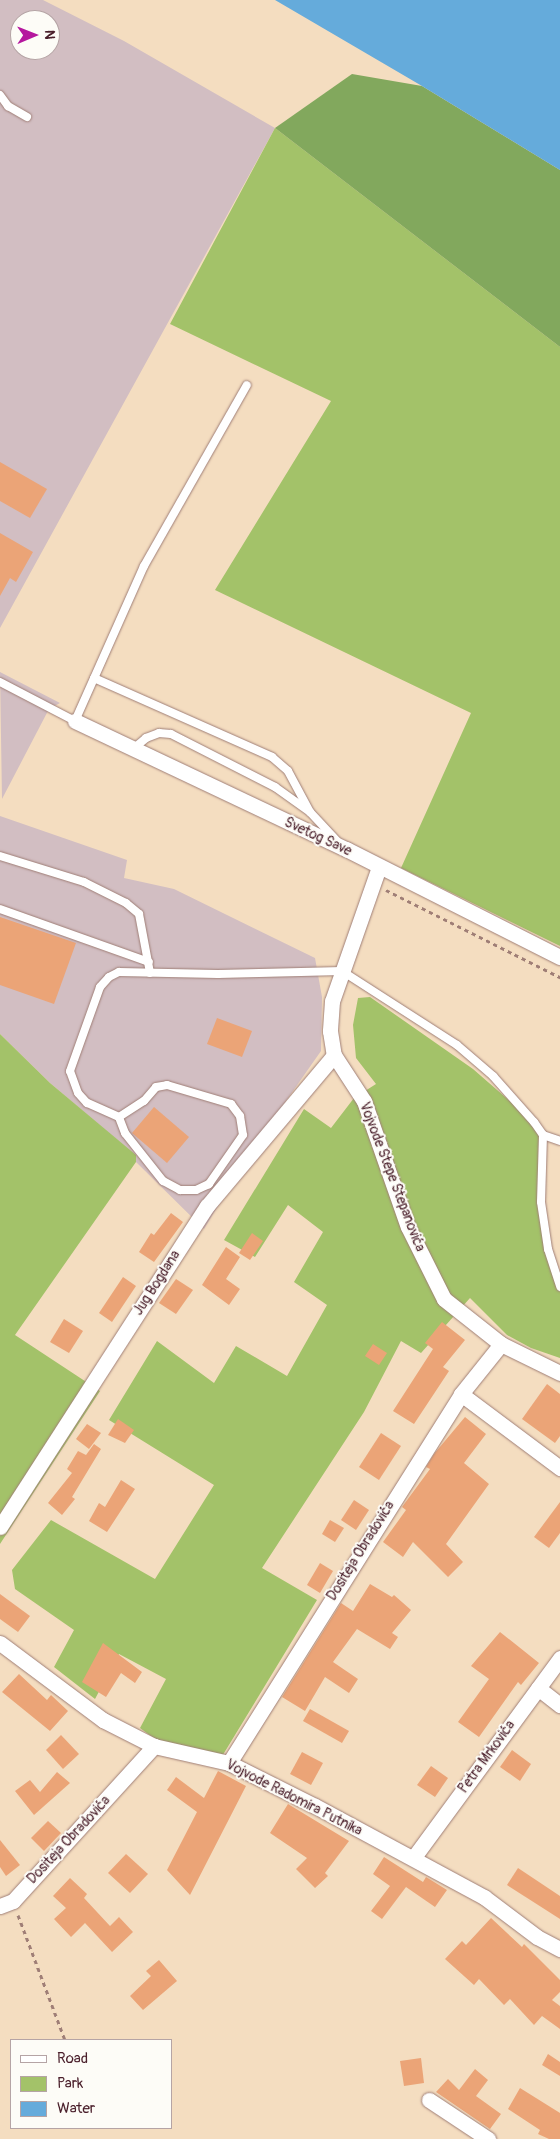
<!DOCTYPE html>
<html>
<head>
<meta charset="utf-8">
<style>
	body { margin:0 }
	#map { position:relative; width:560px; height:2139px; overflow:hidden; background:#f4ddc0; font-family:Pangolin,sans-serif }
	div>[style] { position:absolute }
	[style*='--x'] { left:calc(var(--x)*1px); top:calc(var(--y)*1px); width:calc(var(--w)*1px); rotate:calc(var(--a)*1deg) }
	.industrial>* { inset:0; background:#d2bec2 }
	.green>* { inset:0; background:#a3c269 }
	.forest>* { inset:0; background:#82a85d }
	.water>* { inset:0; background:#65abdb }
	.building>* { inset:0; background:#eba477 }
	.path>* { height:3px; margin-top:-1.5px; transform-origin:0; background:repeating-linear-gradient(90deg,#9f7e76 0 4px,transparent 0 8px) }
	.roads { filter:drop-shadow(0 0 1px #9f7e76) drop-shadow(0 0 1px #9f7e76) }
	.lane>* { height:8px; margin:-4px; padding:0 4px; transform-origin:4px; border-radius:4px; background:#fff }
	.street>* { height:15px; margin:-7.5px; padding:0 7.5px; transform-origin:7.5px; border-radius:7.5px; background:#fff }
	span { translate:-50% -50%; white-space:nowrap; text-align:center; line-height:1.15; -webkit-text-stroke:4px #fdfcf7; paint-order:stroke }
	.street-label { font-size:14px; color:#4a1f2b }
	.legend { position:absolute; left:10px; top:2039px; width:162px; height:90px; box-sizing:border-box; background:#fdfcf7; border:1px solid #b5a4a5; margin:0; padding:6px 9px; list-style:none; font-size:15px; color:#4a1f2b }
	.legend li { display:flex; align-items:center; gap:10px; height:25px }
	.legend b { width:25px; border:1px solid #b5a4a5 }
	.north { position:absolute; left:10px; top:10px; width:50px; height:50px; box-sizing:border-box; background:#fdfcf7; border:1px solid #b5a4a5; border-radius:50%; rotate:89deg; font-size:14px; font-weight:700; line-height:20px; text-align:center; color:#4a1f2b }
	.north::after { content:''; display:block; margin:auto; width:18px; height:22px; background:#b5179e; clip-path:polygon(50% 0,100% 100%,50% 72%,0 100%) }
</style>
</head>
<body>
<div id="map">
	<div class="industrial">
		<div style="clip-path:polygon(evenodd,0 0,43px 0,124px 41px,275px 128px,0 628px,0 0,20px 20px,50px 20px,50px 50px,20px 50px,20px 20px)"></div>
		<div style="clip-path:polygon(0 672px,60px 703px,49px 709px,2px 799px)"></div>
		<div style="clip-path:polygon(0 816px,127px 860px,124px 878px,174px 889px,315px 958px,322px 997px,321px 1051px,253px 1148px,204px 1229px,136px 1162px,135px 1155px,50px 1083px,0 1034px)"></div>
	</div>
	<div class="green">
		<div style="clip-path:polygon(275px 128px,560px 347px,560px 946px,401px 868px,471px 713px,215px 590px,331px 401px,170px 324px)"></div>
		<div style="clip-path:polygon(370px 997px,473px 1069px,534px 1122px,543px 1135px,541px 1202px,560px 1287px,560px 1358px,531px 1348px,507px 1335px,470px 1298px,421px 1353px,401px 1341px,364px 1412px,262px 1568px,317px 1600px,221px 1758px,163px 1745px,140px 1728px,166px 1679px,119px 1654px,95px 1699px,54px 1667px,74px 1630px,15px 1589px,12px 1570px,51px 1520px,155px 1579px,214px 1485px,109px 1420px,157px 1341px,214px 1383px,236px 1346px,287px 1376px,327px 1305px,294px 1282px,323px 1232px,288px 1205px,255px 1257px,224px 1240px,304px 1109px,331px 1128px,354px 1098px,376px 1084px,356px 1058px,353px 1025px,358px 998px)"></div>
		<div style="clip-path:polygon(0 1034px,50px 1083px,136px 1155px,136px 1162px,15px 1335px,100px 1391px,0 1544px)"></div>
	</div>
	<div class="forest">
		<div style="clip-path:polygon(352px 74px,422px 86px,560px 170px,560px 347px,275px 128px)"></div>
	</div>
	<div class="water">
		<div style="clip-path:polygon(275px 0,560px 0,560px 170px,422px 86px)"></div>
	</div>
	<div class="building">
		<div style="clip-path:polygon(0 462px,47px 489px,30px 518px,0 501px)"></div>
		<div style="clip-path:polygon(0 533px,33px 552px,16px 582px,10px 578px,0 596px)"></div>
		<div style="clip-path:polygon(0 917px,76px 943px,54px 1004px,0 985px)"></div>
		<div style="clip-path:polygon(217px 1018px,252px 1031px,242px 1057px,207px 1044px)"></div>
		<div style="clip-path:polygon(154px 1107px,189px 1137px,167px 1163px,132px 1133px)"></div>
		<div style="clip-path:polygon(171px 1213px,183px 1222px,154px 1262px,139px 1252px,151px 1233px,154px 1235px)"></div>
		<div style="clip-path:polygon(252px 1233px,263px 1241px,250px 1260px,239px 1253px)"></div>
		<div style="clip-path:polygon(226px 1247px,240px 1257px,226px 1279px,240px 1289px,229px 1305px,202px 1285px)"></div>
		<div style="clip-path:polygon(123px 1277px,136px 1286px,112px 1322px,99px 1313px)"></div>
		<div style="clip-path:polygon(176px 1279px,193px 1290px,176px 1314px,159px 1303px)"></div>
		<div style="clip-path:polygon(64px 1319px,83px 1331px,69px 1353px,50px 1342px)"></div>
		<div style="clip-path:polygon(442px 1322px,465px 1340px,443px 1367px,449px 1371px,414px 1424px,393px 1411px,433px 1349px,425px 1343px)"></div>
		<div style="clip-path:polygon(373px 1344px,387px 1353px,379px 1365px,365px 1356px)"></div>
		<div style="clip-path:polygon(547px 1384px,560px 1394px,560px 1436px,555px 1443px,522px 1419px)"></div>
		<div style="clip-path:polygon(465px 1417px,486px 1434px,464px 1463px,489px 1484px,446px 1544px,463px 1562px,448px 1577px,413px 1542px,403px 1557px,383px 1542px,406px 1510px,402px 1507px,430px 1469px,426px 1467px,434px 1454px)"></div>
		<div style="clip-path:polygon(118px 1419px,134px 1430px,125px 1443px,108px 1435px)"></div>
		<div style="clip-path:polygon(87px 1424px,101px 1433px,89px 1449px,76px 1439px)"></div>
		<div style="clip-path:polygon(381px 1433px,401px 1446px,379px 1480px,359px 1467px)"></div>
		<div style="clip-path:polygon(94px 1444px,101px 1449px,72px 1497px,75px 1499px,62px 1515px,48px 1503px,72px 1473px,67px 1469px,78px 1451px,86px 1455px)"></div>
		<div style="clip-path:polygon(121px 1480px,135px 1489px,107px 1532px,89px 1521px,99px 1503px,105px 1507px)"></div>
		<div style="clip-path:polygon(354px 1500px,369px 1510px,356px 1530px,341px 1520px)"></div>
		<div style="clip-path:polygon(560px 1502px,560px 1533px,549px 1548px,534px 1537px)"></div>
		<div style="clip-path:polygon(330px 1520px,344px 1528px,335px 1542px,322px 1534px)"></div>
		<div style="clip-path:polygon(320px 1563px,333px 1571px,320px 1593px,307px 1585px)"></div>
		<div style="clip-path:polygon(370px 1584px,392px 1597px,394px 1595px,411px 1610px,392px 1633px,398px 1637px,390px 1649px,357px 1629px,333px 1662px,358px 1679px,349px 1693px,325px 1677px,305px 1711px,282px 1697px,341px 1603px,353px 1611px)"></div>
		<div style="clip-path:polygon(0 1594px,30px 1616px,18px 1632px,0 1619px)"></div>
		<div style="clip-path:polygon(500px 1632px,539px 1663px,521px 1685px,518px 1682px,479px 1737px,458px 1722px,489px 1679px,471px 1666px)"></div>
		<div style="clip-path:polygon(103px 1643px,142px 1672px,135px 1683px,121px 1673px,106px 1697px,82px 1682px)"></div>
		<div style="clip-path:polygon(19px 1674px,47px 1700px,51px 1695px,68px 1711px,50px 1731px,2px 1692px)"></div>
		<div style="clip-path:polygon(310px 1709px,349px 1731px,342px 1743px,303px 1721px)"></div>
		<div style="clip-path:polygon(61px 1735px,79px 1754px,63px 1769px,46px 1750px)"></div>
		<div style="clip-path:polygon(512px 1750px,531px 1764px,520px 1781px,500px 1767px)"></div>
		<div style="clip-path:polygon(302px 1752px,323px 1763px,311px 1785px,290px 1774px)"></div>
		<div style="clip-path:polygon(431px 1766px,448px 1778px,435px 1797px,417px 1785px)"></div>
		<div style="clip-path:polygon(218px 1771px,246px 1786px,190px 1895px,167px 1870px,197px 1812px,167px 1790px,176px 1777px,204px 1798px)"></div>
		<div style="clip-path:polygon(57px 1772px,70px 1783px,34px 1815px,15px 1791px,30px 1780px,40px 1792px)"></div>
		<div style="clip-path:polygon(288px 1804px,349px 1841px,325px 1873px,328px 1876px,315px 1888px,296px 1869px,307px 1858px,270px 1833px)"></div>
		<div style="clip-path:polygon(48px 1821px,61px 1833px,44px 1851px,31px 1838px)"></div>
		<div style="clip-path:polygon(0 1840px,20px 1865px,6px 1876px,0 1867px)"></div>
		<div style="clip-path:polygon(126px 1854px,148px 1874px,130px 1893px,108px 1873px)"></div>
		<div style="clip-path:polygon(384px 1857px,423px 1882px,426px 1877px,447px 1890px,435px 1907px,406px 1887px,382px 1919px,371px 1911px,390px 1886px,373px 1874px)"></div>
		<div style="clip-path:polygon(518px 1868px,560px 1896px,560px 1919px,507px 1885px)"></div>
		<div style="clip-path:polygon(70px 1878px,87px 1894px,84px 1898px,110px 1926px,119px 1917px,133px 1932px,112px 1952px,85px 1923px,71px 1937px,54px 1919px,66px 1908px,53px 1896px)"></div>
		<div style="clip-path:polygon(491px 1918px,522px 1947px,524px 1944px,560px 1980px,560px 1992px,552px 2000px,560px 2006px,560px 2029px,542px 2016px,534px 2025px,510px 1999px,504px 2005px,479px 1979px,474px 1985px,445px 1959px,462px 1941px,466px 1945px)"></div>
		<div style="clip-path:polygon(159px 1960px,177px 1981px,143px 2010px,130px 1996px,151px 1976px,146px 1971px)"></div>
		<div style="clip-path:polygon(548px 2054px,560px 2062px,560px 2076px,542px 2065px)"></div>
		<div style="clip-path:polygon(421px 2058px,424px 2083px,404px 2086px,400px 2061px)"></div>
		<div style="clip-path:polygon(475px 2069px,488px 2080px,476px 2096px,501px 2114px,490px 2129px,436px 2092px,448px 2079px,459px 2090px)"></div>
		<div style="clip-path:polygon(520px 2088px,560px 2113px,560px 2139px,549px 2139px,538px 2134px,540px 2130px,508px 2109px)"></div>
	</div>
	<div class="path">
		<div style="--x:386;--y:890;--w:195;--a:26.6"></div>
		<div style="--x:18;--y:1915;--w:134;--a:69.4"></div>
	</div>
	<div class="roads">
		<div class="lane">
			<div style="--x:0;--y:95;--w:14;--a:54"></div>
			<div style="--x:8;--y:106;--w:22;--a:30"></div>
			<div style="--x:94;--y:678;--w:195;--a:23.9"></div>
			<div style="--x:272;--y:757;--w:21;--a:41"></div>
			<div style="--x:288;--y:771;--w:47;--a:61.8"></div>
			<div style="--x:0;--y:682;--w:85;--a:27.5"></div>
			<div style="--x:75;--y:721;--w:170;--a:-66"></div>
			<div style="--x:144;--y:566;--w:208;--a:-60.4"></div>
			<div style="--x:133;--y:749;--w:17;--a:-40"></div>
			<div style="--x:146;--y:738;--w:14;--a:-21"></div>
			<div style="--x:159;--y:733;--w:12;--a:5"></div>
			<div style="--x:171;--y:734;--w:117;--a:27"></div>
			<div style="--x:275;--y:787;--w:43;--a:35.5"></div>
			<div style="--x:310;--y:812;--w:40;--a:47"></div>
			<div style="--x:0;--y:856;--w:88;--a:17.2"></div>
			<div style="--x:84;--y:882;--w:47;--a:26.6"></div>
			<div style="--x:126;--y:903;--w:17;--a:40"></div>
			<div style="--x:139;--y:914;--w:60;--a:79.4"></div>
			<div style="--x:0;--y:909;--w:158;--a:19.6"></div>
			<div style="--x:119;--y:1117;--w:30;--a:-33"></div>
			<div style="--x:144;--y:1101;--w:18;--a:-49"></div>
			<div style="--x:156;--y:1087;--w:11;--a:-10"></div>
			<div style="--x:167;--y:1085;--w:67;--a:16.5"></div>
			<div style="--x:231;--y:1104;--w:15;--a:53"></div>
			<div style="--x:240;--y:1116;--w:19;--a:81"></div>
			<div style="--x:243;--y:1135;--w:60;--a:124.8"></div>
			<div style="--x:209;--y:1184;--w:14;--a:155"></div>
			<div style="--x:196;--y:1190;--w:16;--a:180"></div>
			<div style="--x:180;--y:1190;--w:19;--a:-152"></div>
			<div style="--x:163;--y:1181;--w:61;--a:-128.4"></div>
			<div style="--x:125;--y:1133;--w:17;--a:-111"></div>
			<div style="--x:119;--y:1117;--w:35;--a:-156"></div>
			<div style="--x:87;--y:1103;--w:13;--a:-132"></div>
			<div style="--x:78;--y:1093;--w:23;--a:-110"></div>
			<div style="--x:70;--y:1071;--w:89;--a:-70.3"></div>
			<div style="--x:100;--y:987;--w:13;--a:-48"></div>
			<div style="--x:109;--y:977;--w:11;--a:-27"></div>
			<div style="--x:119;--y:972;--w:99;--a:1.2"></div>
			<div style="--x:218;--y:974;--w:124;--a:-1.4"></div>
			<div style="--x:342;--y:971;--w:137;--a:32.8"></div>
			<div style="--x:457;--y:1045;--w:48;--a:40.7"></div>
			<div style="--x:493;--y:1076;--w:62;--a:48.3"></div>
			<div style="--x:534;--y:1122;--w:16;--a:55"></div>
			<div style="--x:543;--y:1135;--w:67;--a:91.7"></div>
			<div style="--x:541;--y:1202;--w:48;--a:81.5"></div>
			<div style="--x:548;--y:1249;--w:40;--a:72"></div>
			<div style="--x:543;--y:1135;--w:18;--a:19"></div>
		</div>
		<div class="street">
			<div style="--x:75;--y:721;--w:300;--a:25.3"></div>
			<div style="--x:346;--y:849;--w:240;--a:26.8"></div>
			<div style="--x:379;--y:867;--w:142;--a:109.3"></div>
			<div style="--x:332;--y:1001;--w:30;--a:94"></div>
			<div style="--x:330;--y:1031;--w:24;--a:81"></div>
			<div style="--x:334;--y:1055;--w:55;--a:56.9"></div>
			<div style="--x:364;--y:1101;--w:133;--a:70.8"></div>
			<div style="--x:408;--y:1227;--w:80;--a:63.4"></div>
			<div style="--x:444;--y:1299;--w:73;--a:38.3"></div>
			<div style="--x:501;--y:1344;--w:66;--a:26.2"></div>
			<div style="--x:461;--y:1394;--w:124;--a:36.8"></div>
			<div style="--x:0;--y:1527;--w:382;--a:-57.2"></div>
			<div style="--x:207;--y:1206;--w:197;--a:-49.9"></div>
			<div style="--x:0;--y:1643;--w:129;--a:36.8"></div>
			<div style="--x:103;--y:1720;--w:57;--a:27"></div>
			<div style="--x:154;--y:1746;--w:77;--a:12.8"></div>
			<div style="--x:229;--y:1763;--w:96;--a:26.6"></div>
			<div style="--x:315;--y:1806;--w:192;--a:28.3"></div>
			<div style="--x:484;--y:1897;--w:66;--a:37"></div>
			<div style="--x:537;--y:1937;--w:26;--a:28"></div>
			<div style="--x:538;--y:1688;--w:28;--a:38"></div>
			<div style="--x:229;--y:1763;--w:436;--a:-57.8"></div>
			<div style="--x:461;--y:1394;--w:64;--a:-51.3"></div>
			<div style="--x:414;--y:1857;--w:247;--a:-53.7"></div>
			<div style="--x:0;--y:1906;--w:14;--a:-21"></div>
			<div style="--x:13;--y:1901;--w:210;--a:-47.7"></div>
			<div style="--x:429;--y:2100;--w:71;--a:33.5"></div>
		</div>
	</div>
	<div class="street-label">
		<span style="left:318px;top:837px;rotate:25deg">Svetog Save</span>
		<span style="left:392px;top:1177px;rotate:69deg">Vojvode Stepe Stepanovića</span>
		<span style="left:157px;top:1283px;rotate:-57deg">Jug Bogdana</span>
		<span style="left:361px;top:1551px;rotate:-58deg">Dositeja Obradovića</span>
		<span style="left:487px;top:1757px;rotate:-54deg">Petra Mrkovića</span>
		<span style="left:294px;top:1798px;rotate:27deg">Vojvode Radomira Putnika</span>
		<span style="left:69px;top:1840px;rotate:-47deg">Dositeja Obradovića</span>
	</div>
	<ul class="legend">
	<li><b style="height:6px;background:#fff"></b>Road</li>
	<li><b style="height:14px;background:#a3c269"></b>Park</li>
	<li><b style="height:14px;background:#65abdb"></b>Water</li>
	</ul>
	<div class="north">N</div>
</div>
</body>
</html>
